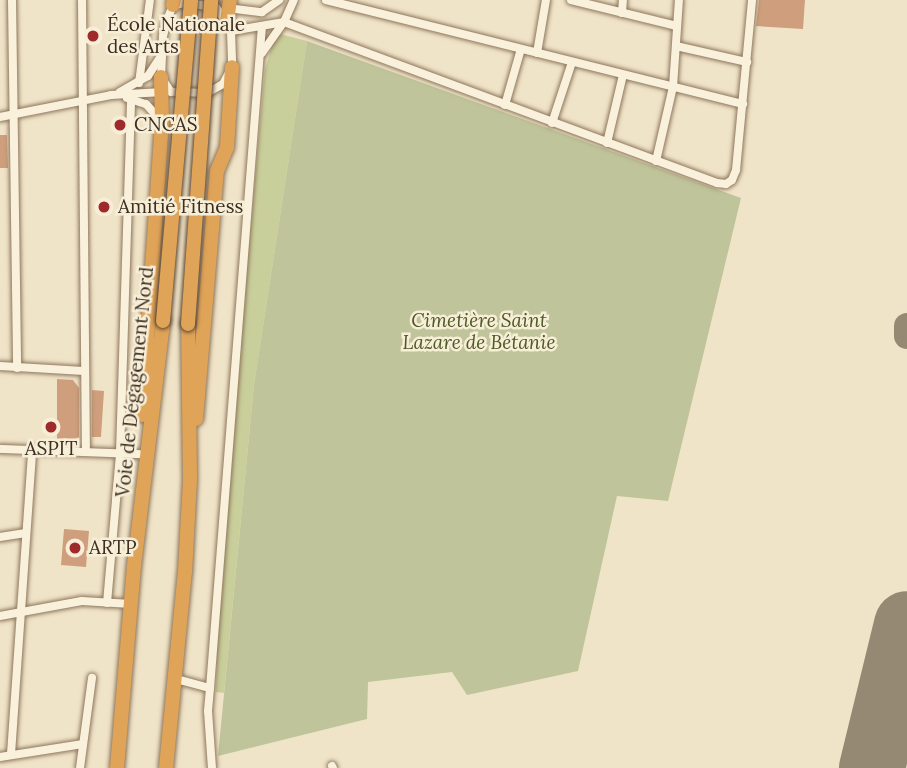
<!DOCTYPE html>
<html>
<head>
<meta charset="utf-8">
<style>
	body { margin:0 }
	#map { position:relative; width:907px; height:768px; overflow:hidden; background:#f0e4c8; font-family:Lora,serif }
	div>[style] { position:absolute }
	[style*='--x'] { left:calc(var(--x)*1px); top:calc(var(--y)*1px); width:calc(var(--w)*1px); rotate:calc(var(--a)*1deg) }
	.green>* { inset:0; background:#c9cf9b }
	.cemetery>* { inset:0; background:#bfc49a }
	.taxiway>* { height:26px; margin:-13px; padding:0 13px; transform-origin:13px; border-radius:13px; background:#968974 }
	.runway>* { height:66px; margin:-33px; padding:0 33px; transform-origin:33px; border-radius:33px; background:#968974 }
	.building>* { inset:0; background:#cf9f7d }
	.roads { filter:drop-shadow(0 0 2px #8d765c) drop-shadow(0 0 2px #8d765c) }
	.street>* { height:8px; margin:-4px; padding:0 4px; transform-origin:4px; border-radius:4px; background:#faf1dc }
	.highway>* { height:14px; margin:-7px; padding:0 7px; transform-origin:7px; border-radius:7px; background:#e0a458 }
	.bridges { filter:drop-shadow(0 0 2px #5b4430) drop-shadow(0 0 2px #5b4430) }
	.highway-bridge>* { height:14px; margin:-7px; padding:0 7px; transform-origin:7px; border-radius:7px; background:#e0a458 }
	.dots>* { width:19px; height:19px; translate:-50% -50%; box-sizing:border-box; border:4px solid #f7eed8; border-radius:50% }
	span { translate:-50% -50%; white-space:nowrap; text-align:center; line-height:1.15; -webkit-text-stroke:5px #f7eed8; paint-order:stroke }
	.poi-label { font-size:19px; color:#3d2e20 }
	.left { translate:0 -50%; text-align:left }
	.park-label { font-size:19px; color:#4d5a26; font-style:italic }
	.street-label { font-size:19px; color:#3d2e20 }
</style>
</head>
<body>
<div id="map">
	<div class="green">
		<div style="clip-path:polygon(280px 34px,307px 41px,254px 385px,224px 693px,216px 692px,219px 577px,265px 69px,273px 43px)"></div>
	</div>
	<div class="cemetery">
		<div style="clip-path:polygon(307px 41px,741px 198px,668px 501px,617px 496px,578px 671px,467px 695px,452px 672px,368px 682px,367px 719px,218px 756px,254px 385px)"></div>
	</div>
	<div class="taxiway">
		<div style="--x:907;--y:326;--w:10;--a:90"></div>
	</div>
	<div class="runway">
		<div style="--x:872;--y:768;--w:148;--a:-76.3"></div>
	</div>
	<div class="building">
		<div style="clip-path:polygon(759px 0,805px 0,803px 29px,756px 26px)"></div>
		<div style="clip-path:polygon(0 135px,7px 135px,8px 168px,0 168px)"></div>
		<div style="clip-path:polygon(57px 379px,73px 380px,79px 388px,79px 437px,73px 440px,57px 439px)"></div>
		<div style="clip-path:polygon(92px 390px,104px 391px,101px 437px,92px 437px)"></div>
		<div style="clip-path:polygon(64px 529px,89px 531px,86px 567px,61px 565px)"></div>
	</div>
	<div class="roads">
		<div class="street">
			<div style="--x:12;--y:0;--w:368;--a:89.2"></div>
			<div style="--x:82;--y:0;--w:452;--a:89.5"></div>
			<div style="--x:326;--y:0;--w:430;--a:14"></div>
			<div style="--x:571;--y:0;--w:109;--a:13.8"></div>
			<div style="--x:186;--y:3;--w:30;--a:8"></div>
			<div style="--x:216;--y:7;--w:28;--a:58"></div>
			<div style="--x:231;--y:31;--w:36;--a:88"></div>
			<div style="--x:232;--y:67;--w:19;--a:118"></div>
			<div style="--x:223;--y:84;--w:18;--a:151"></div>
			<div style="--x:207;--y:93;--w:36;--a:-178"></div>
			<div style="--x:171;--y:92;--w:18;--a:-124"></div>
			<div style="--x:161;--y:77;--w:41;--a:-87.2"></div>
			<div style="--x:163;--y:36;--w:16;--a:-76"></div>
			<div style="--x:167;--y:20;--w:16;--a:-68"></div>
			<div style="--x:173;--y:5;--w:13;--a:-9"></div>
			<div style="--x:227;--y:8;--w:35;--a:7"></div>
			<div style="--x:262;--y:12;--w:21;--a:-35"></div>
			<div style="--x:622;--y:13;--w:13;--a:-86"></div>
			<div style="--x:231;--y:31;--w:54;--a:-9.6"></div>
			<div style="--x:284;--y:22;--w:24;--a:-66"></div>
			<div style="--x:676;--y:46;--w:73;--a:12.7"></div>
			<div style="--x:262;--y:53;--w:38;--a:-55"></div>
			<div style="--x:284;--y:22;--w:462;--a:20.4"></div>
			<div style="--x:717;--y:183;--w:9;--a:6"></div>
			<div style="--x:726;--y:184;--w:7;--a:-34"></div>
			<div style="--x:732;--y:180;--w:11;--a:-68"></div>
			<div style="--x:736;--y:170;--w:171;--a:-84.6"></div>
			<div style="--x:537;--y:53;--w:54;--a:-80.4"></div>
			<div style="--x:139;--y:83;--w:84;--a:-82.5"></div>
			<div style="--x:120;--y:92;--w:32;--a:-30"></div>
			<div style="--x:148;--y:76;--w:24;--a:-57"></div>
			<div style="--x:127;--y:98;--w:20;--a:18"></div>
			<div style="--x:146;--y:104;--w:24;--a:48"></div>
			<div style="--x:505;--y:105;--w:58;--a:-74.1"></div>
			<div style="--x:0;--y:117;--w:113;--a:-11.2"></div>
			<div style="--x:111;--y:95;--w:52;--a:-3.3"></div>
			<div style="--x:552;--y:123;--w:64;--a:-71.8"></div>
			<div style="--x:607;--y:143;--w:70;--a:-76.8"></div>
			<div style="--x:656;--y:161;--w:76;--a:-77.1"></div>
			<div style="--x:673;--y:87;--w:87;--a:-86.1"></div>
			<div style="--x:0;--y:366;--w:84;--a:3.4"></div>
			<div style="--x:0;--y:449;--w:139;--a:2.1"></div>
			<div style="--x:0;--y:537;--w:26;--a:-9"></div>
			<div style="--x:107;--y:603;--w:151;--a:-85"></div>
			<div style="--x:120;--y:453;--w:354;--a:-88.2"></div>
			<div style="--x:0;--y:616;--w:83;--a:-10.4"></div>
			<div style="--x:82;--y:601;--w:49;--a:3.5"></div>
			<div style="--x:176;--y:679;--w:35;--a:15"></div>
			<div style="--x:210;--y:688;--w:664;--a:-85.51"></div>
			<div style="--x:210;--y:688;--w:23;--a:95"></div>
			<div style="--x:208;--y:711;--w:57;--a:86"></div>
			<div style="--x:11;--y:754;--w:305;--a:-86"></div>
			<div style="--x:0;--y:757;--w:84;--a:-8.9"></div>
			<div style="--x:332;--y:766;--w:2;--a:63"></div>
			<div style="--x:80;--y:768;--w:91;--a:-82.4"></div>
		</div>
		<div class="highway">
			<div style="--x:173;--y:5;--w:5;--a:-79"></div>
			<div style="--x:227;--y:23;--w:23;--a:-83"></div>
			<div style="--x:142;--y:415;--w:294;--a:-86.1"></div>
			<div style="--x:162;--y:122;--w:45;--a:-91.3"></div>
			<div style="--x:196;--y:419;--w:249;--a:-85.2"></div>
			<div style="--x:217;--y:171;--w:26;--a:-67"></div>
			<div style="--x:227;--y:147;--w:80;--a:-86.4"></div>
			<div style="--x:117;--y:768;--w:203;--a:-85.2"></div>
			<div style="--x:134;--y:566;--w:247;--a:-83.2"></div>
			<div style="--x:166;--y:768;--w:197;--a:-84.5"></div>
			<div style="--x:185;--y:572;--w:93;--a:-86.9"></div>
			<div style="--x:190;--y:479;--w:155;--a:-90.7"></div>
		</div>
	</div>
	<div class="bridges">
		<div class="highway-bridge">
			<div style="--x:163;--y:321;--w:322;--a:-85"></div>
			<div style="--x:188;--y:324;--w:325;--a:-85.9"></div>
		</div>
	</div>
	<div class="dots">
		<div style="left:93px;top:36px;background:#9e2a2b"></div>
		<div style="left:120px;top:125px;background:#9e2a2b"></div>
		<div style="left:104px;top:207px;background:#9e2a2b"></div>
		<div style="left:51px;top:427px;background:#9e2a2b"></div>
		<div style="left:75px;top:548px;background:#9e2a2b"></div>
	</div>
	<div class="poi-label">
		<span class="left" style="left:107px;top:36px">École Nationale<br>des Arts</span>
		<span class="left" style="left:134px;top:125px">CNCAS</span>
		<span class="left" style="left:118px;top:207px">Amitié Fitness</span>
		<span style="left:51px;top:449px">ASPIT</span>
		<span class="left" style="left:89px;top:548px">ARTP</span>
	</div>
	<div class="park-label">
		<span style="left:479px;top:332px">Cimetière Saint<br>Lazare de Bétanie</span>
	</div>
	<div class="street-label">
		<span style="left:135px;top:382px;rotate:-84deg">Voie de Dégagement Nord</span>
	</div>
</div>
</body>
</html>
